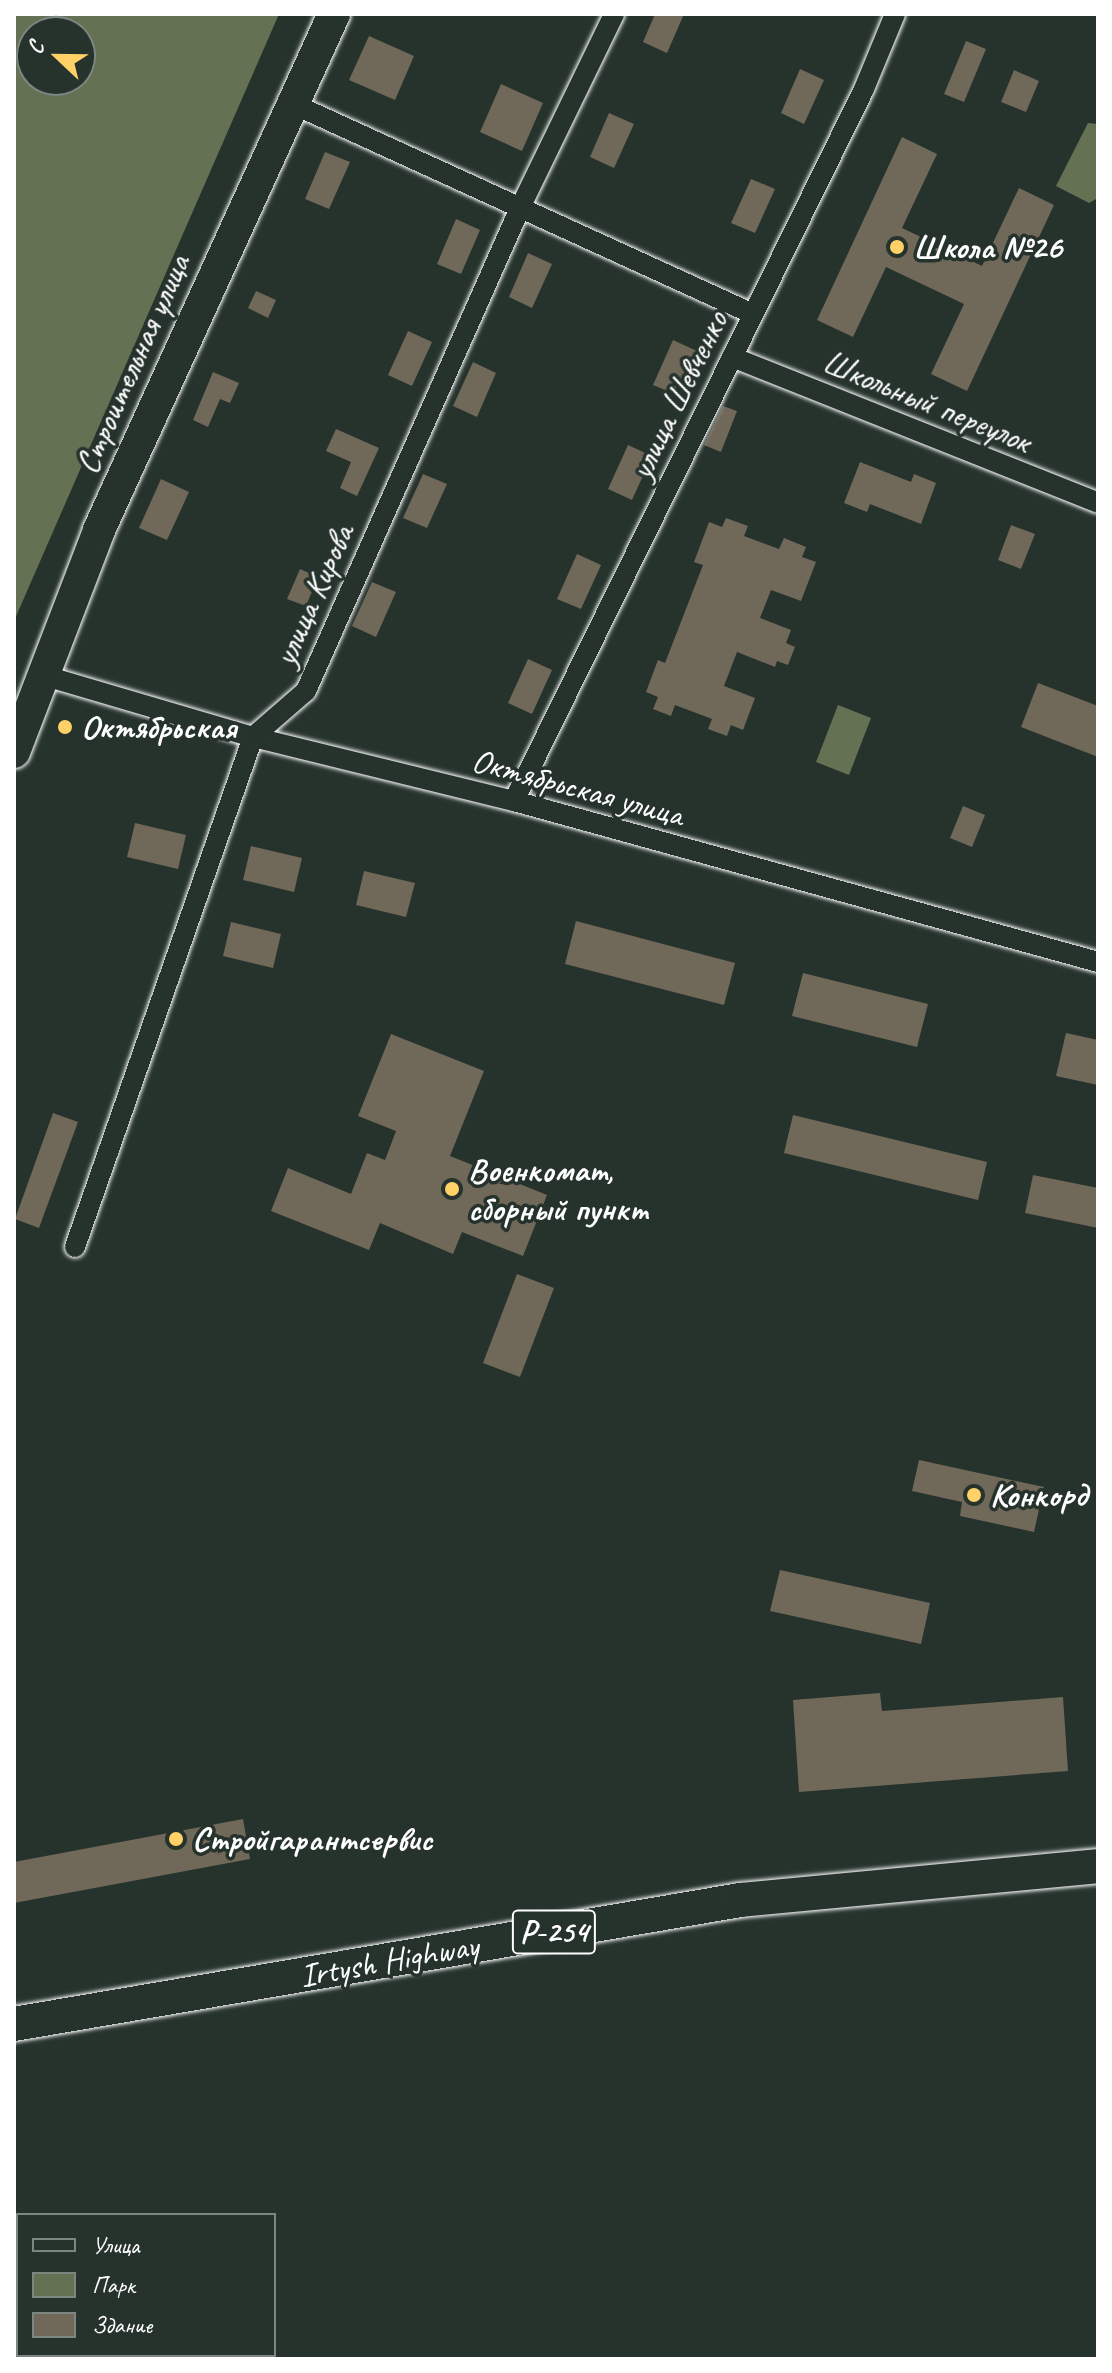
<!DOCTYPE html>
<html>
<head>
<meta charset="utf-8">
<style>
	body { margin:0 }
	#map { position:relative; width:1112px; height:2373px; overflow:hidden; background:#26332d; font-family:Caveat,sans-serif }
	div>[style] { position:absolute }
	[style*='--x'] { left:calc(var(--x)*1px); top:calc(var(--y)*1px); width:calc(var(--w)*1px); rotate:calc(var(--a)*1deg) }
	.green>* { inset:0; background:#647152 }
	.building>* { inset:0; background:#706858 }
	.roads { filter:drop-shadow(0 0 2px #fff) drop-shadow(0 0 2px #fff) }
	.minor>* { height:20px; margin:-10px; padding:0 10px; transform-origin:10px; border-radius:10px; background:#26332d }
	.primary>* { height:32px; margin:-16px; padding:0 16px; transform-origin:16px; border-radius:16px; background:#26332d }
	.trunk>* { height:34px; margin:-17px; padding:0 17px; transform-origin:17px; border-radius:17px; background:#26332d }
	.dots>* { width:22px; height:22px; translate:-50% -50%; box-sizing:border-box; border:4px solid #26332d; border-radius:50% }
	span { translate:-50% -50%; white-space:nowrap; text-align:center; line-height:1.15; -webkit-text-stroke:7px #26332d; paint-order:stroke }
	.shield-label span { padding:2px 6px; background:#26332d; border:2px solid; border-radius:6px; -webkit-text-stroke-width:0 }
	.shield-label { font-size:32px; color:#fff; font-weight:700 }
	.poi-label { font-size:34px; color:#fff; font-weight:700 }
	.left { translate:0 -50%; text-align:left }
	.street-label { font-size:34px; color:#fff }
	.frame { position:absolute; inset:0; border:16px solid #fff; pointer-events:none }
	.legend { position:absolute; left:16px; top:2213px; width:260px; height:144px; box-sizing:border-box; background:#26332d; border:2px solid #7d8581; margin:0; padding:10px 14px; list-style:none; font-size:24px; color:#fff }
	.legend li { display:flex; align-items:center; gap:16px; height:40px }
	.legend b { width:40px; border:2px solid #7d8581 }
	.north { position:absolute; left:16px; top:16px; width:80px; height:80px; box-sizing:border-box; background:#26332d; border:2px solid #7d8581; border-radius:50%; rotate:292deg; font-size:22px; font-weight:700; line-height:32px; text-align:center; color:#fff }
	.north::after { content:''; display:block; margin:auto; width:28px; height:36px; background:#ffd166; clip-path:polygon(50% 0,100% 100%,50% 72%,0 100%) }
</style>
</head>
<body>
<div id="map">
	<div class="green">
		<div style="clip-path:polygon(evenodd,14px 14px,279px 14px,14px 621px,14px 14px,32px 32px,80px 32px,80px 80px,32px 80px,32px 32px)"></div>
		<div style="clip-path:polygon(1088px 123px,1098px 124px,1098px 198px,1089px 203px,1056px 186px)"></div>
		<div style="clip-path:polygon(838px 705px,871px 718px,849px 775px,816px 762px)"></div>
	</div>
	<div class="building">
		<div style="clip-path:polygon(655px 14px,684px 14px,667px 53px,643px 42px)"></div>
		<div style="clip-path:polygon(369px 36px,414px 56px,395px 100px,349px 80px)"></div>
		<div style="clip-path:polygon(966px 41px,986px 49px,964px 102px,944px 94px)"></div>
		<div style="clip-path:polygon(800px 69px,824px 80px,804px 124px,781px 113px)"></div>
		<div style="clip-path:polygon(1014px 70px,1039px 81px,1026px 112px,1001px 102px)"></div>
		<div style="clip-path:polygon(501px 84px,543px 103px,522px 151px,480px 132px)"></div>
		<div style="clip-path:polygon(609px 113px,634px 124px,614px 168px,590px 157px)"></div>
		<div style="clip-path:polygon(902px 137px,937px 154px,902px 228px,982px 266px,1019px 188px,1054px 205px,967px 391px,931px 374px,964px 304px,886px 267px,853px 337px,817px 320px)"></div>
		<div style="clip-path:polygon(325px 152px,350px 162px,329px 209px,305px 199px)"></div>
		<div style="clip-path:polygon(751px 179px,775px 189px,755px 233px,731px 223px)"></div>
		<div style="clip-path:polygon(456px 219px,480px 230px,461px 274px,437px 264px)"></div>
		<div style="clip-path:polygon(528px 253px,552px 264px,532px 308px,509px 297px)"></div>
		<div style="clip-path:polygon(256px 291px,276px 300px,268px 318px,248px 308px)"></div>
		<div style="clip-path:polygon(408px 331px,432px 342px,412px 386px,388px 375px)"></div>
		<div style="clip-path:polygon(673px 340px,697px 351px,677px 395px,653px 385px)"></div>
		<div style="clip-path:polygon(473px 362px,496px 373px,477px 417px,453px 406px)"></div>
		<div style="clip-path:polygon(213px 372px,239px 383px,230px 403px,220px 399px,208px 427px,193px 420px)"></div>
		<div style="clip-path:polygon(723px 406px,737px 411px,721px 452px,704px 445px)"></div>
		<div style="clip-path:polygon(336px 429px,379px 448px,357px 496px,340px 488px,351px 462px,326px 451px)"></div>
		<div style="clip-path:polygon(628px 445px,652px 456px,632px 500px,608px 489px)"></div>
		<div style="clip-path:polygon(860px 462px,911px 482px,914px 474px,936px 483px,921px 524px,870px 504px,867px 512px,844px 503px)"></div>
		<div style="clip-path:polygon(423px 474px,447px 484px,427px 528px,403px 518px)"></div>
		<div style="clip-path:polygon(161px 479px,189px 492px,167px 540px,139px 528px)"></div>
		<div style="clip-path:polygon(726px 518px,748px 526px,744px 536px,779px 549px,784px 538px,806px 547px,802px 557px,816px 562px,801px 601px,771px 590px,760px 618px,791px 630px,786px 643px,795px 647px,788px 665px,777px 661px,775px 667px,737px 652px,724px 686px,755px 698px,743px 730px,731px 725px,727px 736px,708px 729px,712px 719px,675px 705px,671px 716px,653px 709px,658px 697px,646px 692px,658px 660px,665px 663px,703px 565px,694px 562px,709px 522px,722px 527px)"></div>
		<div style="clip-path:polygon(1011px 525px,1035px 534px,1021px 569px,998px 560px)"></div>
		<div style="clip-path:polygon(577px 554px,601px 565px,581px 609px,557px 599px)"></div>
		<div style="clip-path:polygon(300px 569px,318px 577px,306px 606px,287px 599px)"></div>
		<div style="clip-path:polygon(372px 582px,396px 592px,376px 637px,352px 626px)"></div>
		<div style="clip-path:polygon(528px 659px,552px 670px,532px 714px,508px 703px)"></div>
		<div style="clip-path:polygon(1038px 683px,1098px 706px,1098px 757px,1021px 727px)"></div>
		<div style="clip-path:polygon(963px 806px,985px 815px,972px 847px,950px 838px)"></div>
		<div style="clip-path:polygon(135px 823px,186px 835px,178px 869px,127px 857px)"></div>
		<div style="clip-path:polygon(251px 846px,302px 858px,294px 892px,243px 880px)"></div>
		<div style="clip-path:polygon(364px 871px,415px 883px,406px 917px,356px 905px)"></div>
		<div style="clip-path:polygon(576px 921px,735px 963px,724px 1005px,565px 964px)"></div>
		<div style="clip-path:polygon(231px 922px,281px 934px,273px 968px,223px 956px)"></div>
		<div style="clip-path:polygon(803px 973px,928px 1004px,917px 1047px,792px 1016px)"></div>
		<div style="clip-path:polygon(1066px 1033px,1098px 1040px,1098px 1085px,1056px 1076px)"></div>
		<div style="clip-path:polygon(391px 1034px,484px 1071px,450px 1156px,547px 1195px,523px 1256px,462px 1232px,453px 1254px,380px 1223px,369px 1250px,271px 1211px,288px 1168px,351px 1194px,367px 1153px,385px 1160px,396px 1131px,358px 1116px)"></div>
		<div style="clip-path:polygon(53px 1113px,78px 1122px,39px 1228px,15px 1219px)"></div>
		<div style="clip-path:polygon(793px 1115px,987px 1162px,978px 1200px,784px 1153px)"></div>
		<div style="clip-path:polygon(1033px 1175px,1098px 1188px,1098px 1228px,1025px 1213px)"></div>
		<div style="clip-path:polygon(517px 1274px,554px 1288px,520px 1377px,483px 1363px)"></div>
		<div style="clip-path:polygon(919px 1460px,1044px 1487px,1034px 1532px,960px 1516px,962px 1502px,912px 1491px)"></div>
		<div style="clip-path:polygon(780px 1570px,930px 1603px,921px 1644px,770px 1611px)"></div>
		<div style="clip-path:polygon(880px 1693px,882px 1711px,1063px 1697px,1068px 1771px,799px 1792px,793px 1700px)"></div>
		<div style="clip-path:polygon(243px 1819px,250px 1859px,14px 1903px,14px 1862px)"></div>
	</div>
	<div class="roads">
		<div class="minor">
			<div style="--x:291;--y:103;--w:508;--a:24.55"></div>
			<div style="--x:732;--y:357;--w:394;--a:21.7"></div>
			<div style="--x:42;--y:675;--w:220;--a:16.4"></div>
			<div style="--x:253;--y:737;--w:269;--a:13.8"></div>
			<div style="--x:514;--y:801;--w:606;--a:15.41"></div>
			<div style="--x:514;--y:801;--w:793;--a:-63.82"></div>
			<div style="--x:864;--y:89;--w:81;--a:-67.5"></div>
			<div style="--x:75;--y:1247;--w:540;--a:-70.76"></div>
			<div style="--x:253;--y:737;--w:70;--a:-41"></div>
			<div style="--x:306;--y:691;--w:528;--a:-66.1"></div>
			<div style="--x:520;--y:208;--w:216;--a:-64.1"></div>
		</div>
		<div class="primary">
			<div style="--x:14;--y:752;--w:238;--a:-69"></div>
			<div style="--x:99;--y:530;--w:567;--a:-65.51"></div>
		</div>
		<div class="trunk">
			<div style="--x:14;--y:2024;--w:737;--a:-9.69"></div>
			<div style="--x:740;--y:1900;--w:360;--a:-5.4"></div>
		</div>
	</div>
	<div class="dots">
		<div style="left:897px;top:247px;background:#ffd166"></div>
		<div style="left:65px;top:727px;background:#ffd166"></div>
		<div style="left:452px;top:1189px;background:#ffd166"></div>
		<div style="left:974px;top:1495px;background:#ffd166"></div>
		<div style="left:176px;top:1839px;background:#ffd166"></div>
	</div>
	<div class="shield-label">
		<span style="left:554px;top:1932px">Р-254</span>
	</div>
	<div class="poi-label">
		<span class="left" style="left:913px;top:247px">Школа №26</span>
		<span class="left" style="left:81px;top:727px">Октябрьская</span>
		<span class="left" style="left:468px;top:1189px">Военкомат,<br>сборный пункт</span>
		<span class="left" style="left:990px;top:1495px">Конкорд</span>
		<span class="left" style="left:192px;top:1839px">Стройгарантсервис</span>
	</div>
	<div class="street-label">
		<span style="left:132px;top:364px;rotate:-66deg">Строительная улица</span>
		<span style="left:678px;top:395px;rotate:-64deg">улица Шевченко</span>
		<span style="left:927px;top:401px;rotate:22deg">Школьный переулок</span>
		<span style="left:313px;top:595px;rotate:-66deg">улица Кирова</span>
		<span style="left:578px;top:787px;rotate:15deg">Октябрьская улица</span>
		<span style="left:389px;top:1960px;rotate:-10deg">Irtysh Highway</span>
	</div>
	<div class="frame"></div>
	<ul class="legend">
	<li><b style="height:10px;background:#26332d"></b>Улица</li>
	<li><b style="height:22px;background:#647152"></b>Парк</li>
	<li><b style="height:22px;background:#706858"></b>Здание</li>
	</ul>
	<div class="north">С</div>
</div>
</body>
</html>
